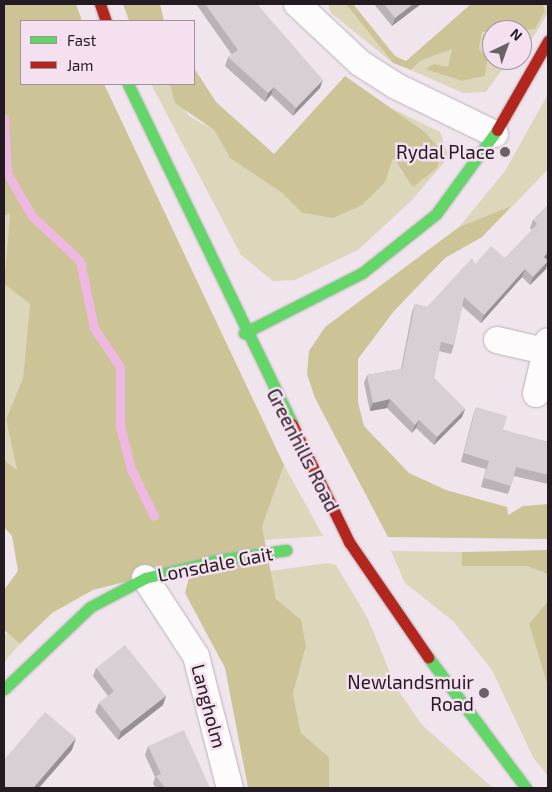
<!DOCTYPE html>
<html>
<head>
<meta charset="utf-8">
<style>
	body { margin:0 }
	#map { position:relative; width:552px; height:792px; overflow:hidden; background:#f0e5ed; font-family:"Exo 2",sans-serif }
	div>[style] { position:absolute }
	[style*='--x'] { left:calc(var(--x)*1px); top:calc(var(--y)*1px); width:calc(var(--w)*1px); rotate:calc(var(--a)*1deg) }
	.green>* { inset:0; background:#dcd6bb }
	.forest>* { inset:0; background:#ccc496 }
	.stream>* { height:9px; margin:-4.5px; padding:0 4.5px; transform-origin:4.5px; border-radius:4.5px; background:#efb8e2 }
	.roads { filter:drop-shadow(0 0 1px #bbb2b9) drop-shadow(0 0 1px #bbb2b9) }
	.street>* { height:26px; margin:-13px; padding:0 13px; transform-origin:13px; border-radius:13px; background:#fdfbfc }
	.fast>* { height:11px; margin:-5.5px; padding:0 5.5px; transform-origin:5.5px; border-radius:5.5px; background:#63d668 }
	.jam>* { height:11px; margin:-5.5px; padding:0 5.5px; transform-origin:5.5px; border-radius:5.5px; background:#b3261e }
	.wall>* { inset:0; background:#bab2b8 }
	.shaded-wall>* { inset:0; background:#979196 }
	.building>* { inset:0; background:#d8cfd6 }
	.dots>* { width:14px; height:14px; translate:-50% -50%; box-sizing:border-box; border:2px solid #f5e0ef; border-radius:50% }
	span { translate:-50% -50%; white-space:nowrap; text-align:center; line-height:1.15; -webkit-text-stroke:5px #f5e0ef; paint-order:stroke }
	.poi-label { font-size:19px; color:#231b21 }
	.right { translate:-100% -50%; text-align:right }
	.street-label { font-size:19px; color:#231b21 }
	.frame { position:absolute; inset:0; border:5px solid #231b21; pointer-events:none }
	.legend { position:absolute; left:20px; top:20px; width:175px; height:65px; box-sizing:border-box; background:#f5e0ef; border:1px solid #a1919d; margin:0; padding:6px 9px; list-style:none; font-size:15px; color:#231b21 }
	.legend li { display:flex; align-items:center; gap:10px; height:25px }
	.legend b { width:25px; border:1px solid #a1919d }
	.north { position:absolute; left:482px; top:20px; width:50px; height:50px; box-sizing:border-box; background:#f5e0ef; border:1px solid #a1919d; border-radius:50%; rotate:42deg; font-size:14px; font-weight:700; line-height:20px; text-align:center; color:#231b21 }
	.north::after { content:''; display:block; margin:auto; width:18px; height:22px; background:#6b6268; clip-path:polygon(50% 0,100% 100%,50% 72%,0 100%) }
</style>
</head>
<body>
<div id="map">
	<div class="green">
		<div style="clip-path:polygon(328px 4px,346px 4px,393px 63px,331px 13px)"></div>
		<div style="clip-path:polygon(543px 4px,548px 4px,548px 13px,522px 55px,522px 28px,535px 29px,545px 11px)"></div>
		<div style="clip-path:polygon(482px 32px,492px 34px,492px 60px,501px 60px,504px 67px,486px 92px,463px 93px,411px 70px,420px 61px,454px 48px,448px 67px,425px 69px,462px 81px,485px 76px,488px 57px,479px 49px)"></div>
		<div style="clip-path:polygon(151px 84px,170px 84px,189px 116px,214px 130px,230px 158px,282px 193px,302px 213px,333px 218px,392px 157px,403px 174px,425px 132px,391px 108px,440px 132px,449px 157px,411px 201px,358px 250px,295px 280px,273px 281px,241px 255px)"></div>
		<div style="clip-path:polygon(548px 94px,548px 169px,513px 206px,459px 227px,505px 171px)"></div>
		<div style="clip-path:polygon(10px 212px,4px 284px,30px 304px,23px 378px,6px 419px,18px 471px,4px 460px,4px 216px)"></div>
		<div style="clip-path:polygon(284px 465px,323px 536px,264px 540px,262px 527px)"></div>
		<div style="clip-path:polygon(391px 551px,462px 552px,462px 566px,527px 566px,548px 574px,548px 601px,529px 624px,548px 687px,548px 776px,533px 757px,492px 670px,453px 621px,405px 583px)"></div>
		<div style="clip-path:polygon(328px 563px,336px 565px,368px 619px,396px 687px,422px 725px,493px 788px,329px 788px,329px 757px,301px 733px,293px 694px,306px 646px,276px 599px,270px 571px)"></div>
		<div style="clip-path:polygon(7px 633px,20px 644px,4px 662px,4px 636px)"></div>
	</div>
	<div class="forest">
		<div style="clip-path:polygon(4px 4px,76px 4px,82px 21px,21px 21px,21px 84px,104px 84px,284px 465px,262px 527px,276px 599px,301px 620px,306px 646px,293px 694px,301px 733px,329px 757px,329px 788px,248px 788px,225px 668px,185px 593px,192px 565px,93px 590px,52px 613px,20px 644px,4px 630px,4px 590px,18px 571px,12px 536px,4px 527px,4px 460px,17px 470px,6px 419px,23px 378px,30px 304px,4px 284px,10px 213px,4px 216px)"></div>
		<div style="clip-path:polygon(123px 4px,160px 4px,164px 21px,129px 21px)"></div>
		<div style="clip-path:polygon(346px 4px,353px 4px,395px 56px,406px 61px,471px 4px,543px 4px,545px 11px,535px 29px,482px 32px,479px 49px,488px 57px,485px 76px,462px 81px,425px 69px,434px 64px,448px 67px,452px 49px,420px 61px,411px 70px,393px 63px)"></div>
		<div style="clip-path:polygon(194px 68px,216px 102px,274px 154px,345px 76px,425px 132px,441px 151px,437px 168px,413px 187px,393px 158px,385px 182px,362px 205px,333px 218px,302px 213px,282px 193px,230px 158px,214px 130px,175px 103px,170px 84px,194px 84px)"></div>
		<div style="clip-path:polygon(512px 206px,482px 237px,445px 258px,394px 311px,358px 359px,358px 402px,364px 426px,409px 473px,446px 490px,507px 507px,508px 515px,523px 506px,548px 504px,548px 539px,388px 537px,315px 398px,307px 374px,309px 351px,325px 327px,459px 227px)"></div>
		<div style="clip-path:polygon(548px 550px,548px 574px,527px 566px,462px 566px,462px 552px)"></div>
		<div style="clip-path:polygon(548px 601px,548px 687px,529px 624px)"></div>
	</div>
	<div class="stream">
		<div style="--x:4;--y:118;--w:55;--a:86.9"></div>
		<div style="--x:7;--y:173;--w:50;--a:59.8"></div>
		<div style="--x:32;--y:216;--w:66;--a:43.2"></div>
		<div style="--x:80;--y:261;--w:68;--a:78.2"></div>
		<div style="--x:94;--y:328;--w:47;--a:56.3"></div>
		<div style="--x:120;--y:367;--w:59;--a:90"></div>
		<div style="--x:120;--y:426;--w:44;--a:75.7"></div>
		<div style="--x:131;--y:469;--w:52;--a:63.9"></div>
	</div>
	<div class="roads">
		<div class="street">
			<div style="--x:297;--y:4;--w:86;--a:43.1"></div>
			<div style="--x:360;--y:63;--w:43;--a:32.6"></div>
			<div style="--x:396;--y:86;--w:110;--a:25.9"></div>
			<div style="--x:497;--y:340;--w:48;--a:13.2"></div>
			<div style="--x:536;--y:394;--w:54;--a:-77.2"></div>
			<div style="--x:145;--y:578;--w:93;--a:56.8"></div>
			<div style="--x:196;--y:656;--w:136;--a:75.6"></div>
		</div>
		<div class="fast">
			<div style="--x:128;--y:84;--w:377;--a:64.2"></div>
			<div style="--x:244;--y:333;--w:132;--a:-27"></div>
			<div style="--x:362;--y:273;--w:95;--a:-38.6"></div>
			<div style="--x:436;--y:214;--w:104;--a:-54"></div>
			<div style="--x:428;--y:657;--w:164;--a:53.2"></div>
			<div style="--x:4;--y:689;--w:119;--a:-43.6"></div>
			<div style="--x:90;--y:607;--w:62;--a:-27.8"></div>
			<div style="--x:145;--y:578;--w:74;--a:-14"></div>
			<div style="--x:217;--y:560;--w:70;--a:-8.2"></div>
		</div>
		<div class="jam">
			<div style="--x:100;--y:4;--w:18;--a:71"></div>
			<div style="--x:497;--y:130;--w:103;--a:-60.2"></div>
			<div style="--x:292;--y:424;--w:131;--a:64.2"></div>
			<div style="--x:349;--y:542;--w:140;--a:55.5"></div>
		</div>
	</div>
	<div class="wall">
		<div style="clip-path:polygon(196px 4px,257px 4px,320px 88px,293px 116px,271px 95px,265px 102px,225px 66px,228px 57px,232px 55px)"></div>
		<div style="clip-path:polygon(374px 4px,421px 4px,392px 26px)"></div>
		<div style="clip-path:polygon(548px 205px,548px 258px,547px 259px,548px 262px,546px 269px,530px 285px,522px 277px,481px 323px,462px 306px,454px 345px,451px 354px,439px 351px,434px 378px,465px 409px,462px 417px,434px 445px,416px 428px,412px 433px,387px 408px,370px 411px,364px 383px,367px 375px,401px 369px,412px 312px,415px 304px,427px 307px,475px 264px,505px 258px,532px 230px,530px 228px,533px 220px)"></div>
		<div style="clip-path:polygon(476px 407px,503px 430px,548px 442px,548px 484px,514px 476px,508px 494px,481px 487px,486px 469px,461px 462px,473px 416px)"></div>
		<div style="clip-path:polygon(96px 668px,166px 696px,163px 705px,118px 740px,95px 712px,99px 703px,108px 696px,93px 676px)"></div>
		<div style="clip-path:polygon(148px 746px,210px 788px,156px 788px,153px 784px,155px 777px,145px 755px)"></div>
	</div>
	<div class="shaded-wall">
		<div style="clip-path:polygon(413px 4px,421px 4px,392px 26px,395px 18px)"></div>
		<div style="clip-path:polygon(323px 80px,320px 88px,293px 116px,296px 108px)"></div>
		<div style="clip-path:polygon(274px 87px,271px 95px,265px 102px,268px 93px)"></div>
		<div style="clip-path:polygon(548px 252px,548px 258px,541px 265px,544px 257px)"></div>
		<div style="clip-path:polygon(548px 261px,546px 269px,530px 285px,533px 277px)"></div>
		<div style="clip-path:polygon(525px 269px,522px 277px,481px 323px,484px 315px)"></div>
		<div style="clip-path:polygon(390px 399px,387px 408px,370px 411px,373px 403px)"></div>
		<div style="clip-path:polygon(465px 409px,462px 417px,434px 445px,437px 437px)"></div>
		<div style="clip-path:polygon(419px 420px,416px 428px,412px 433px,415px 425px)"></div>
		<div style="clip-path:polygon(166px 696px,163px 705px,118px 740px,121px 731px)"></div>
		<div style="clip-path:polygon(76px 738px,72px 750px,39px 788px,33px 788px)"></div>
	</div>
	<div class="building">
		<div style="clip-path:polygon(205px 4px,257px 4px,323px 80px,296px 108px,274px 87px,268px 93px,228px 57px,238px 50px)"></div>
		<div style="clip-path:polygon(384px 4px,413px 4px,395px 18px)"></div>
		<div style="clip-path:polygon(548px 205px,548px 252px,544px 257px,548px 261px,533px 277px,525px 269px,484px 315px,464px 297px,454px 345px,441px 342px,434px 378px,465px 409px,437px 437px,419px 420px,415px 425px,390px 399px,373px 403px,367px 375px,402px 369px,415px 304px,427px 307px,472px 258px,475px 264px,491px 246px,505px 258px,537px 224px,533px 220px)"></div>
		<div style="clip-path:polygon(476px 407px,507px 416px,503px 430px,548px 442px,548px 475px,516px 467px,511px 486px,484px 478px,489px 461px,464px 453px)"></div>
		<div style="clip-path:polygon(125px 645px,166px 696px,121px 731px,99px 703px,114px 691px,96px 668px)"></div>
		<div style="clip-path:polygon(45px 712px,76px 738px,33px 788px,4px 788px,4px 760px)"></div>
		<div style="clip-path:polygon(184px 730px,210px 788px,165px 788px,156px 776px,161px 774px,148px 746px)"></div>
	</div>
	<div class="dots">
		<div style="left:505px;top:152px;background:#6b6268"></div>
		<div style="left:484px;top:693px;background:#6b6268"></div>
	</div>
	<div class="poi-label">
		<span class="right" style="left:495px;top:152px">Rydal Place</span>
		<span class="right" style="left:474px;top:693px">Newlandsmuir<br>Road</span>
	</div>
	<div class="street-label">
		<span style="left:303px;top:450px;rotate:63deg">Greenhills Road</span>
		<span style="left:215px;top:564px;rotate:-11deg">Lonsdale Gait</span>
		<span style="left:209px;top:706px;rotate:75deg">Langholm</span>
	</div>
	<div class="frame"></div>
	<ul class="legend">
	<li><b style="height:6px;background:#63d668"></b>Fast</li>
	<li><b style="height:6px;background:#b3261e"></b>Jam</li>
	</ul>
	<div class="north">N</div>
</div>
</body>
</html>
